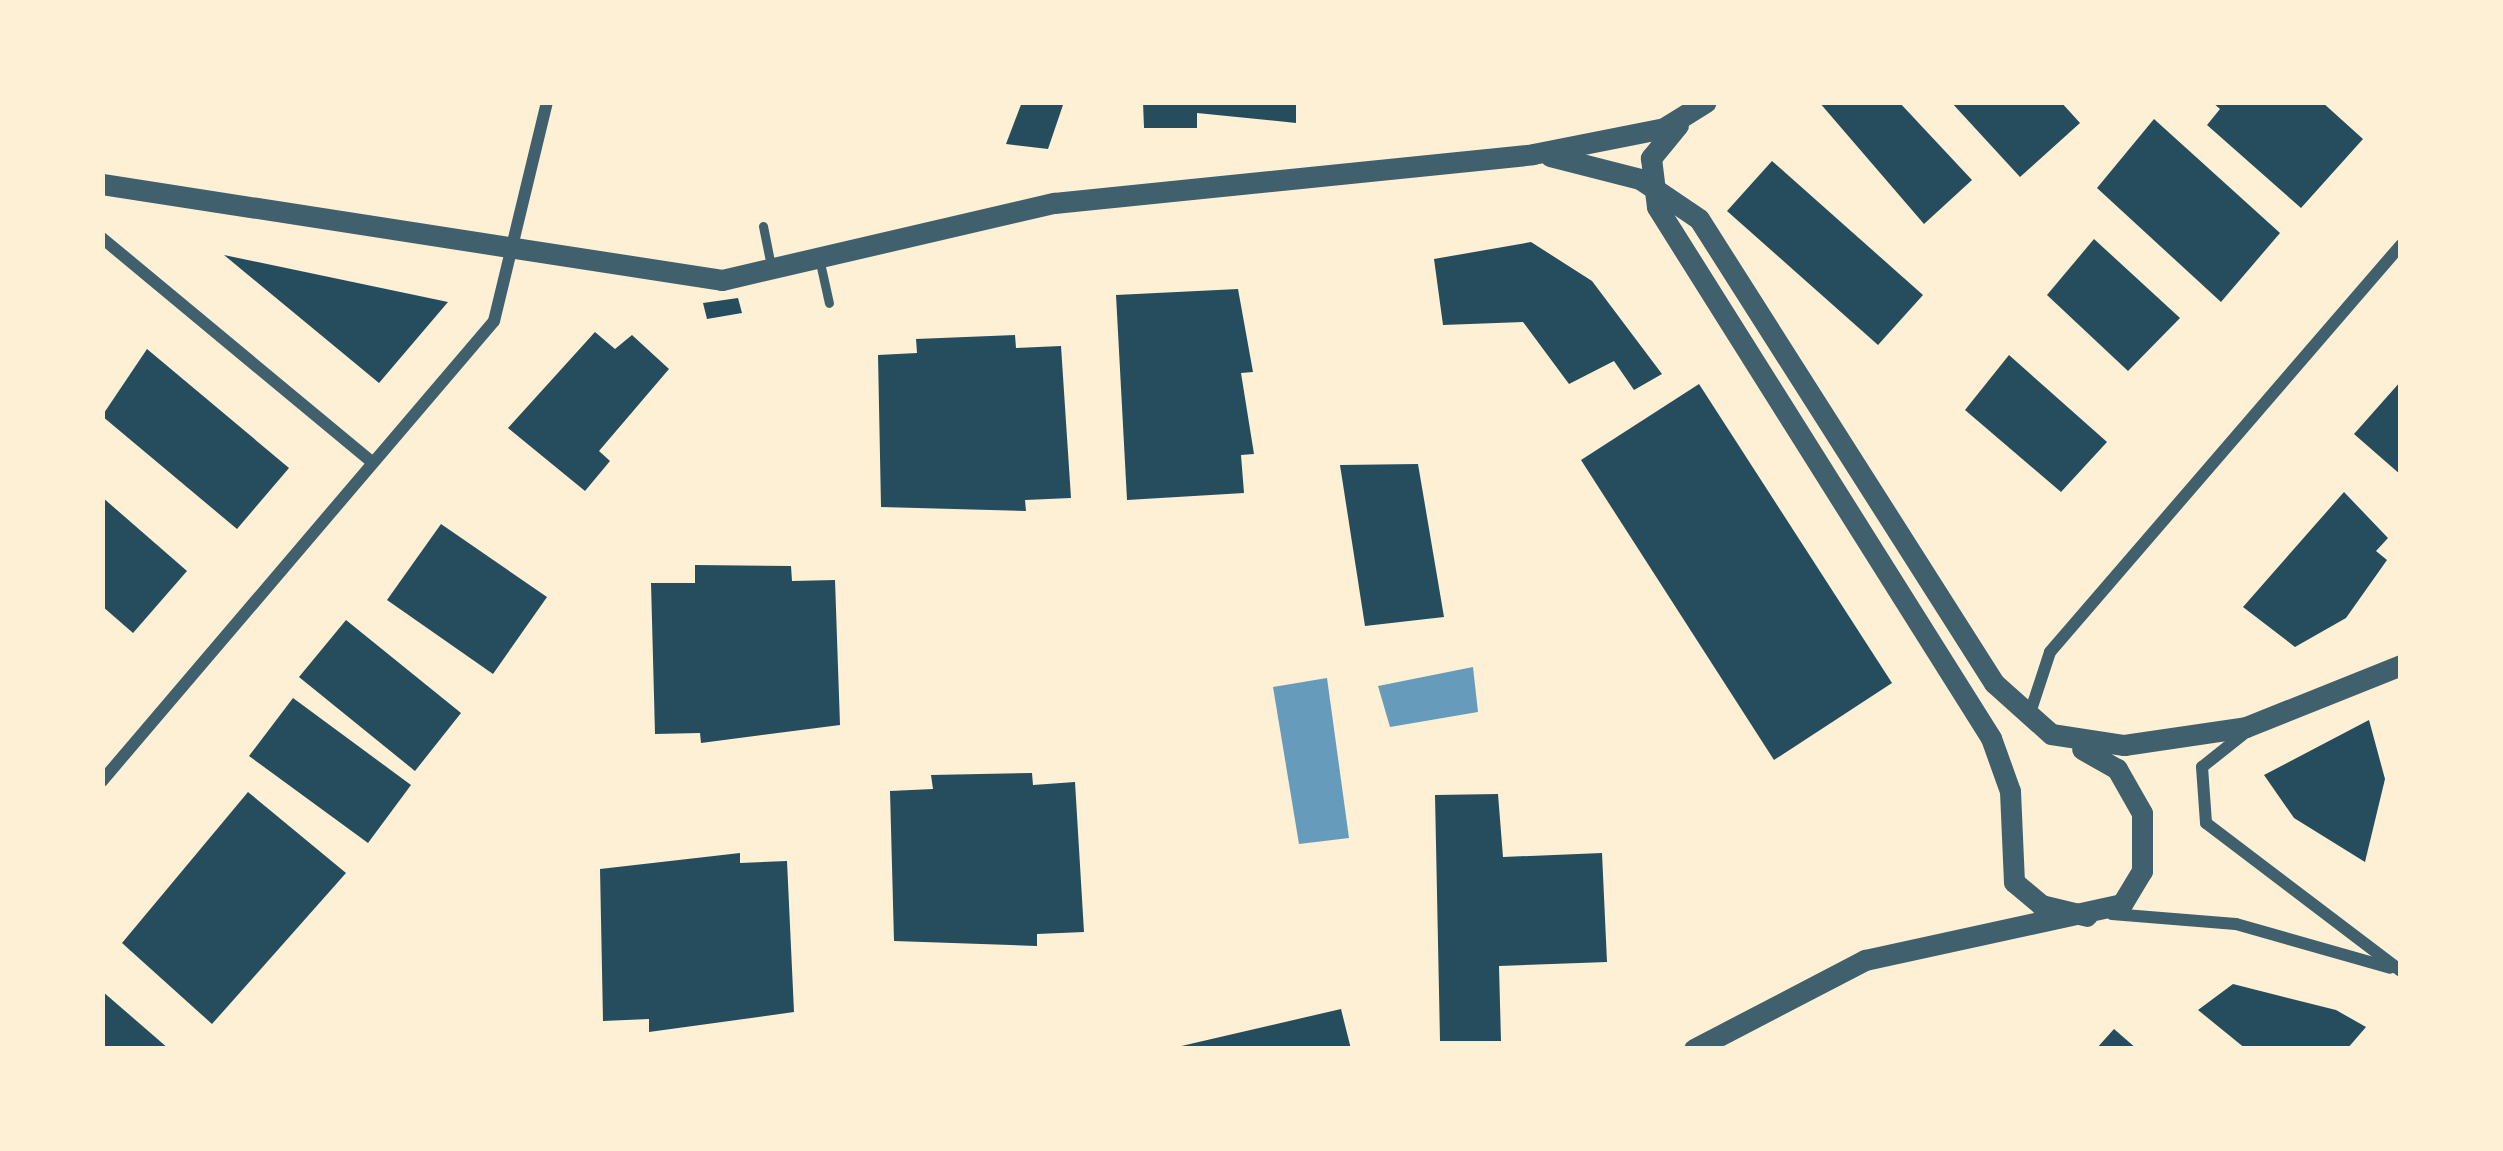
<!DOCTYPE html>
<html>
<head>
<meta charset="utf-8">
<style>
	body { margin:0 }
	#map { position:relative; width:2503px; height:1151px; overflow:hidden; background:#fdf0d5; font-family:Lato,sans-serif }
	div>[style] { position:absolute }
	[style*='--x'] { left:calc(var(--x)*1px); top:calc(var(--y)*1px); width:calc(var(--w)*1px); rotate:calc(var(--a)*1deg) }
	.water>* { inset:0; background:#669bbc }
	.building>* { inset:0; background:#264d5e }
	.service>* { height:9px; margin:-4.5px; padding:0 4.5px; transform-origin:4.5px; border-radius:4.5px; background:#3f606c }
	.minor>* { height:12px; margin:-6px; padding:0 6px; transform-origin:6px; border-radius:6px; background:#3f606c }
	.tertiary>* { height:21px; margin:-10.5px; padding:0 10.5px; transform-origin:10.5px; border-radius:10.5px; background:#3f606c }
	span { translate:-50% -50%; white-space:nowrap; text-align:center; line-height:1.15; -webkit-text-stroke:9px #fdf0d5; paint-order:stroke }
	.frame { position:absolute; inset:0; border:105px solid #fdf0d5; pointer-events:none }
</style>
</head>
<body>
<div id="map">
	<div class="water">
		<div style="clip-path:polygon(1473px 667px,1478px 712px,1390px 727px,1378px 686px)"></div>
		<div style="clip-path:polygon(1327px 678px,1349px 838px,1299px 844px,1273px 687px)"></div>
	</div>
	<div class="building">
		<div style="clip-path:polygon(1022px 102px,1064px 102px,1048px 149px,1006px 144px)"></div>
		<div style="clip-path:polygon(1143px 102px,1296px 102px,1296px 123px,1197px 113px,1197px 128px,1144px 128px)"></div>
		<div style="clip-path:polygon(1819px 102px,1899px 102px,1972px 180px,1924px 224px)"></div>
		<div style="clip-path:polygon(1951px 102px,2061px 102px,2080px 123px,2020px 177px)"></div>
		<div style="clip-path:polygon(2212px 102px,2322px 102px,2363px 139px,2301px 208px,2207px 125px,2220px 109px)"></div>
		<div style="clip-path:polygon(2154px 119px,2280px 233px,2221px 302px,2097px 188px)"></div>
		<div style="clip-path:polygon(1772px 161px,1923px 295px,1878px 345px,1727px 211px)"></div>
		<div style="clip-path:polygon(2094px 239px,2180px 318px,2128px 371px,2047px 295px)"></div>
		<div style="clip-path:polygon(1531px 242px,1592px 281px,1662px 374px,1634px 390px,1614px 361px,1569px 384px,1523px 322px,1443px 325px,1434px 259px)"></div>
		<div style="clip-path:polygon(224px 255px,448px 302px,379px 383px)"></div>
		<div style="clip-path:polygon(1238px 289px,1253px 372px,1241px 373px,1254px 454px,1241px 455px,1244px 493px,1127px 500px,1116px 295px)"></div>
		<div style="clip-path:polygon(738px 298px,742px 313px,707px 319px,703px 303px)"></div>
		<div style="clip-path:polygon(595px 332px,615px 349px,632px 335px,669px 369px,599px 451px,610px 461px,585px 491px,508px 428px)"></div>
		<div style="clip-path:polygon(1015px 335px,1016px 348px,1061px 346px,1071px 498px,1025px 500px,1026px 511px,881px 507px,878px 355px,917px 353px,916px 339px)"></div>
		<div style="clip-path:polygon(147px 349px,289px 468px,237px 529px,102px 416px)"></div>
		<div style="clip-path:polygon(2009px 355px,2107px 442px,2061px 492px,1965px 410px)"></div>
		<div style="clip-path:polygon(2401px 381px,2401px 475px,2354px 434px)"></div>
		<div style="clip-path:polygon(1699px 384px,1892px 683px,1774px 760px,1581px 460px)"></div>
		<div style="clip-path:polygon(1418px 464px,1444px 617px,1365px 626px,1340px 465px)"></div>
		<div style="clip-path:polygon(2344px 492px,2388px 538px,2376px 551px,2387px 560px,2346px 618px,2295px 647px,2243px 607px)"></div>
		<div style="clip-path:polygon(102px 497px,187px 571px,133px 633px,102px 606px)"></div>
		<div style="clip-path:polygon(441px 524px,547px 597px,493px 674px,387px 600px)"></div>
		<div style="clip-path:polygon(695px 565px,791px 566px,792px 581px,835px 580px,840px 725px,701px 743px,700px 733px,655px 734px,651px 583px,695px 583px)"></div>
		<div style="clip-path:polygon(346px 620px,461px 713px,415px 771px,299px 677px)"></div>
		<div style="clip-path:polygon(293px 698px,411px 785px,368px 843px,249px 756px)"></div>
		<div style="clip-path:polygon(2369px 720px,2385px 779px,2365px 862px,2294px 818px,2264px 775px)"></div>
		<div style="clip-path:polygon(1032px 773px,1033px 785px,1075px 782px,1084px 932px,1037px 934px,1037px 946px,894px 941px,890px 791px,933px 789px,931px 775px)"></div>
		<div style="clip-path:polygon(248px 792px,346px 873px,212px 1024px,122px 943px)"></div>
		<div style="clip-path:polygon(1498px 794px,1503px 857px,1602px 853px,1607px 962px,1499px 966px,1501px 1041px,1440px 1041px,1435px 795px)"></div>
		<div style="clip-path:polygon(740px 853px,740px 863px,787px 861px,794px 1012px,649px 1032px,649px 1019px,603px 1021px,600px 869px)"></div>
		<div style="clip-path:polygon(2233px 984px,2336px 1010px,2366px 1027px,2347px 1049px,2246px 1049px,2198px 1010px)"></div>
		<div style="clip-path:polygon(102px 991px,169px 1049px,102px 1049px)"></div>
		<div style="clip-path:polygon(1341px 1009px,1351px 1049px,1177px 1049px,1177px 1047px)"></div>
		<div style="clip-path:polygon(2114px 1029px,2137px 1049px,2096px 1049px)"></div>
	</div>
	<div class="service">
		<div style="--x:763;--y:226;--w:41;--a:78.7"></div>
		<div style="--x:819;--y:258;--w:46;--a:77.5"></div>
	</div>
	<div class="minor">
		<div style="--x:102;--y:238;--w:351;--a:39.7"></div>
		<div style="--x:2030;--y:713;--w:64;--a:-71.8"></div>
		<div style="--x:2050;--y:652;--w:537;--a:-49.23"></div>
		<div style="--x:2246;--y:732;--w:56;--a:141.5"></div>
		<div style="--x:2202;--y:767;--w:56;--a:85.9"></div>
		<div style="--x:2206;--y:823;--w:245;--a:37.2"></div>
		<div style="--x:102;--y:781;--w:604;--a:-49.56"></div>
		<div style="--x:494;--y:321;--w:225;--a:-76.4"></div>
		<div style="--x:2112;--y:914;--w:124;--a:4.6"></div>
		<div style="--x:2236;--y:924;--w:160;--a:15.9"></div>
	</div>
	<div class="tertiary">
		<div style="--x:1678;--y:125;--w:43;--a:129.3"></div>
		<div style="--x:1651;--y:158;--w:49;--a:83"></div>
		<div style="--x:1657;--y:207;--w:627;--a:57.83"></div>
		<div style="--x:1991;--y:738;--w:56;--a:70.3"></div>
		<div style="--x:2010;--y:791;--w:91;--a:87.5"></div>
		<div style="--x:2014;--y:882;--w:35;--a:40"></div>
		<div style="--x:2041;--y:905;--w:47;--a:13.4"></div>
		<div style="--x:1550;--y:156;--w:93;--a:14.3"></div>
		<div style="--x:1640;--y:179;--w:71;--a:34.1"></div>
		<div style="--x:1699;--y:219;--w:550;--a:57.55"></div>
		<div style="--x:1994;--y:683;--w:76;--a:41.8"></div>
		<div style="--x:2051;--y:734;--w:74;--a:8.6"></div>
		<div style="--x:2124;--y:745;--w:123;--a:-8.4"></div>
		<div style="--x:2246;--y:727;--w:167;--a:-21.8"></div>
		<div style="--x:102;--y:184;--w:627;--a:8.8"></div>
		<div style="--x:722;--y:280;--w:341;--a:-13.1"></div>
		<div style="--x:1054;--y:203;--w:481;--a:-5.8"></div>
		<div style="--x:1533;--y:154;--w:134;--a:-11.2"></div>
		<div style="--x:1664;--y:128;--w:49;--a:-31.8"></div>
		<div style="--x:1694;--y:1049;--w:193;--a:-27.5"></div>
		<div style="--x:1865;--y:960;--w:263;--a:-12.3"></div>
		<div style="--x:2122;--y:904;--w:39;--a:-59"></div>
		<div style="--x:2142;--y:871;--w:58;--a:-90"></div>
		<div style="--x:2142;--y:813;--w:51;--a:-119.6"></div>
		<div style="--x:2117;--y:769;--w:40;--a:-150.3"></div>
	</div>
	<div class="frame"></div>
</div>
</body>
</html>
